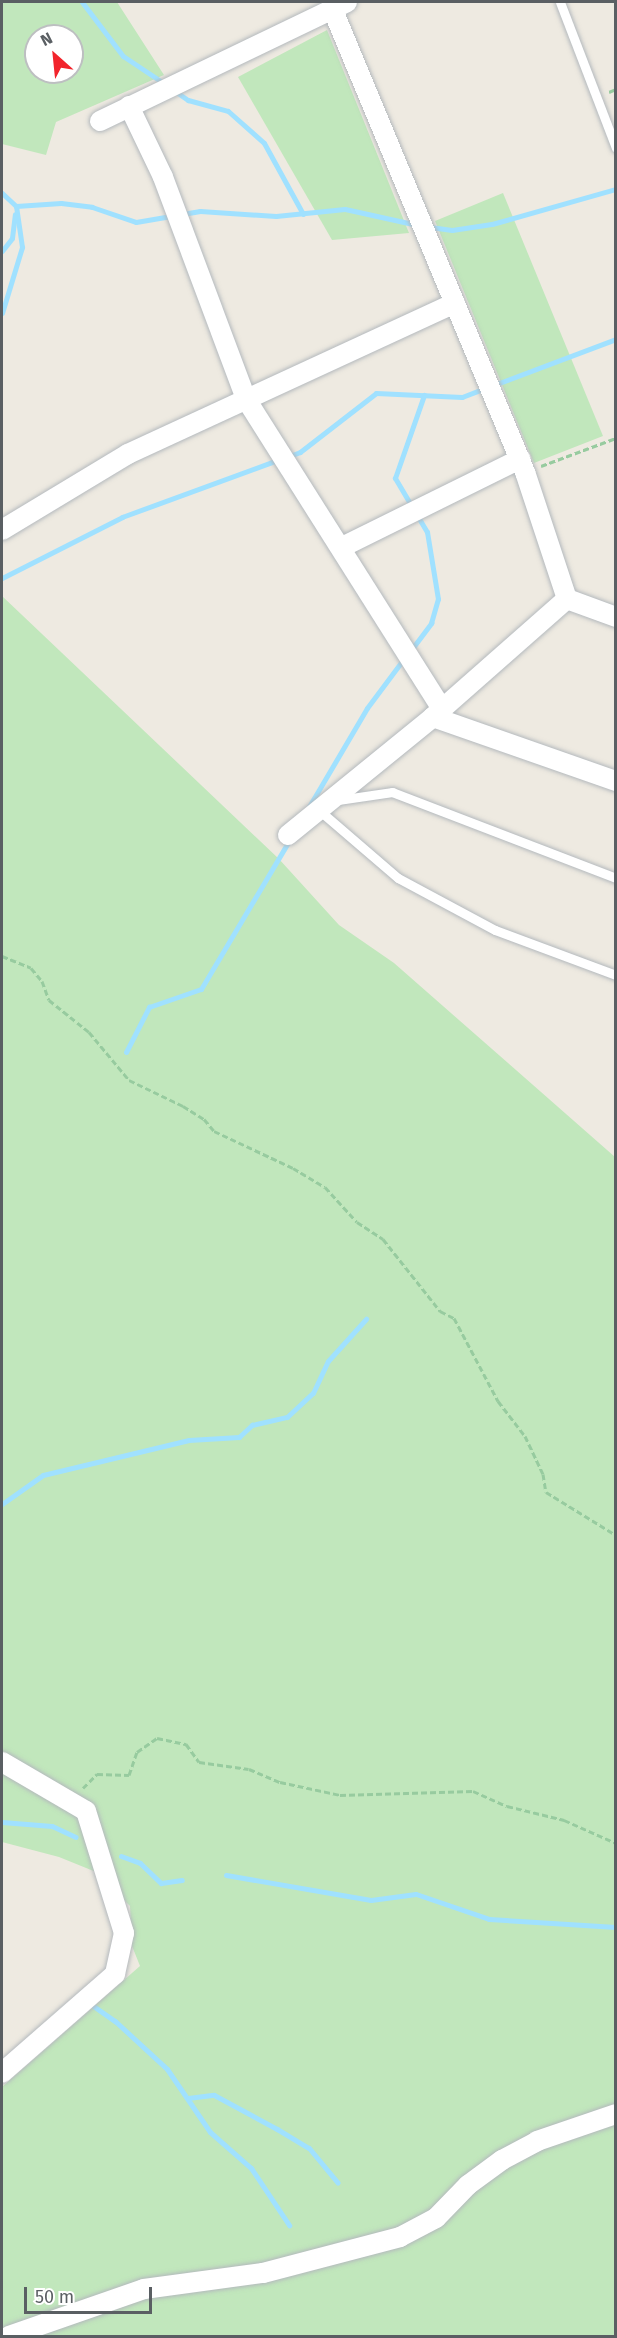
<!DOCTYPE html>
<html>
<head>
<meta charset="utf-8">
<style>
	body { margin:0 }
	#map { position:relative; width:617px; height:2338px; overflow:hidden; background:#eeeae1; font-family:"Fira Sans",sans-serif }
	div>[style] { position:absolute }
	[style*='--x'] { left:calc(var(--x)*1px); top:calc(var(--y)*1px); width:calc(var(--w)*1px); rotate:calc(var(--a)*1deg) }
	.green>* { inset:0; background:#c1e7bc }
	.stream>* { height:5px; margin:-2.5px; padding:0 2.5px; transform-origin:2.5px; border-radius:2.5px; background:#a0e1ff }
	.path>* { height:3px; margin-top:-1.5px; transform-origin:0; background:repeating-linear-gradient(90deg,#97cb9f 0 6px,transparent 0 9px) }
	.roads { filter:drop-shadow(0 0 2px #b4b9bd) drop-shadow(0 0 2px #b4b9bd) }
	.lane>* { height:9px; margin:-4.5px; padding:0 4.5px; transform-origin:4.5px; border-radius:4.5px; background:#fff }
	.street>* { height:20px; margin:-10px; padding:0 10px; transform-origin:10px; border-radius:10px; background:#fff }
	span { translate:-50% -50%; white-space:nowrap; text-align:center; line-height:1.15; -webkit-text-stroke:4.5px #fff; paint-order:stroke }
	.frame { position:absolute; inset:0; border:3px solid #5a5f63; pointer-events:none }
	.north { position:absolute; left:24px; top:24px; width:60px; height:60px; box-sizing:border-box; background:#fff; border:2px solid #bdbfc1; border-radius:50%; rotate:333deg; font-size:16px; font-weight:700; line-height:24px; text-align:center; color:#5a5f63 }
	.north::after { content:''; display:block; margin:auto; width:21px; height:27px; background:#f2242c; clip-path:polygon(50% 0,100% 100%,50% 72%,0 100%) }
	.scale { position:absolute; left:24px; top:2287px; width:128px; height:27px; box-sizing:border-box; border:3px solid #5a5f63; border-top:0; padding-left:8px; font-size:18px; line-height:21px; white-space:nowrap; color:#5a5f63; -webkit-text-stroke:4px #fff; paint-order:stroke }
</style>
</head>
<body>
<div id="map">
	<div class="green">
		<div style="clip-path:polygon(evenodd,2px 2px,117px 2px,164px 75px,56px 122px,46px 155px,2px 144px,2px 2px,36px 36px,72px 36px,72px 72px,36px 72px,36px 36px)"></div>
		<div style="clip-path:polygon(327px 30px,409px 233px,332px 240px,238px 77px)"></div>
		<div style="clip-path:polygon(503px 193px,603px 436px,534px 463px,435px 221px)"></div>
		<div style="clip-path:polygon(2px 596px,279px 859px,339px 925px,394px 963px,615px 1157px,615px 2336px,2px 2336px,2px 2087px,140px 1966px,132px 1946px,130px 1906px,96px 1872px,59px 1857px,2px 1842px)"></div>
	</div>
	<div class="stream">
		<div style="--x:82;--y:2;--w:68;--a:52.8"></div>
		<div style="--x:123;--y:56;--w:50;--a:33.7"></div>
		<div style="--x:175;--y:91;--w:16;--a:35"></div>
		<div style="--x:188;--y:100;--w:41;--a:15.4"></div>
		<div style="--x:228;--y:111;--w:48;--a:41.6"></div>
		<div style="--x:264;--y:143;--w:81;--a:61.2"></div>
		<div style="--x:2;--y:193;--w:19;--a:43"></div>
		<div style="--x:16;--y:206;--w:45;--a:-3.8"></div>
		<div style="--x:61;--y:203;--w:31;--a:7"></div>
		<div style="--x:92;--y:207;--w:46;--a:18.8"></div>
		<div style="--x:136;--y:222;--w:65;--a:-9.8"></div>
		<div style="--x:200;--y:211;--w:76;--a:3.8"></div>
		<div style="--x:276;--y:216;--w:69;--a:-5.8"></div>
		<div style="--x:345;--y:209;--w:74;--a:12.5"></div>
		<div style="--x:430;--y:227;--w:22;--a:8"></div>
		<div style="--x:452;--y:230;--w:40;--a:-8.5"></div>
		<div style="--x:492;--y:224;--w:129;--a:-15.8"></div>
		<div style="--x:2;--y:251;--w:16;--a:-52"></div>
		<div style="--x:12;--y:238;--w:24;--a:-83"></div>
		<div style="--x:2;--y:313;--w:69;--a:-73.1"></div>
		<div style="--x:22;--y:247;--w:41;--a:-98.3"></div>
		<div style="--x:494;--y:385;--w:130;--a:-20.7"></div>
		<div style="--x:287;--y:457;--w:14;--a:-21"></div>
		<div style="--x:300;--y:452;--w:96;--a:-37.8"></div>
		<div style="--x:376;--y:393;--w:86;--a:2.7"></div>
		<div style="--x:462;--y:397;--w:26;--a:-21"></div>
		<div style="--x:2;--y:578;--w:135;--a:-26.9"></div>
		<div style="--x:122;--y:517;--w:166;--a:-20.1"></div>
		<div style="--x:411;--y:650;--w:34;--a:-53"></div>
		<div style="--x:431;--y:623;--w:25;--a:-74"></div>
		<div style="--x:438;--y:599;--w:68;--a:-99.3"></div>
		<div style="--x:427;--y:532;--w:63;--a:-120.7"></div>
		<div style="--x:395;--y:478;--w:88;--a:-70.7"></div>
		<div style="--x:307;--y:810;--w:118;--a:-59.5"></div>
		<div style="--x:367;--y:708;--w:64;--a:-53.3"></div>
		<div style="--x:126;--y:1052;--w:51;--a:-62.9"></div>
		<div style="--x:149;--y:1007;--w:55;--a:-19.1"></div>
		<div style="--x:201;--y:989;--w:174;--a:-59.3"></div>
		<div style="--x:2;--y:1504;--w:50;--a:-35.3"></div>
		<div style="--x:43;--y:1475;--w:150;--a:-13.5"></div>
		<div style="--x:189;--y:1440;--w:50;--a:-3.4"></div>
		<div style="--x:239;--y:1437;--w:18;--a:-43"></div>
		<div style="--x:252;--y:1425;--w:36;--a:-13"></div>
		<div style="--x:287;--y:1417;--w:35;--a:-43"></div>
		<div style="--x:313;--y:1393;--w:35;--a:-65"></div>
		<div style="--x:328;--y:1361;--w:57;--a:-47.9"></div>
		<div style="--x:2;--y:1822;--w:50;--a:4.6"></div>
		<div style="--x:52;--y:1826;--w:26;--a:25"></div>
		<div style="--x:121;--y:1856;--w:20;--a:20"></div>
		<div style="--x:140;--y:1863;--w:29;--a:44"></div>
		<div style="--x:161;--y:1883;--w:21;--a:-8"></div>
		<div style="--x:226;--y:1875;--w:147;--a:9.8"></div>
		<div style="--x:371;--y:1900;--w:45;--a:-7.6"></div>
		<div style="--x:416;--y:1894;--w:77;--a:18.9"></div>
		<div style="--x:489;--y:1919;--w:127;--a:3.6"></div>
		<div style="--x:89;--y:2003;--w:32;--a:35"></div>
		<div style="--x:115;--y:2021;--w:71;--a:42.7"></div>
		<div style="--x:167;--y:2069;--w:76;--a:55.7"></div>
		<div style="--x:210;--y:2132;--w:55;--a:41.3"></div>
		<div style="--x:251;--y:2168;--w:69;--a:56.3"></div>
		<div style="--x:188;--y:2098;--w:26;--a:-7"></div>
		<div style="--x:214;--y:2095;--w:72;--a:28.4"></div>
		<div style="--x:277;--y:2129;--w:37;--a:31"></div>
		<div style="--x:309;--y:2148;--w:45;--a:50.4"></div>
	</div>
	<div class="path">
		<div style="--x:609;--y:92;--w:8;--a:-23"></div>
		<div style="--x:541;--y:466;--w:80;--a:-20.5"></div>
		<div style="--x:2;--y:956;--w:31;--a:22"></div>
		<div style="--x:31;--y:968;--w:17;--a:50"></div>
		<div style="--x:42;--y:981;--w:20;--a:70"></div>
		<div style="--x:49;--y:1000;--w:51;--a:38.7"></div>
		<div style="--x:89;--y:1032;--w:62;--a:50.2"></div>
		<div style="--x:129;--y:1080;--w:60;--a:25.7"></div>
		<div style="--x:183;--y:1106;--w:25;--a:32"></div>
		<div style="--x:204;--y:1119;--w:16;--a:50"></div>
		<div style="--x:214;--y:1131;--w:87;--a:25.1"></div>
		<div style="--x:293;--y:1168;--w:37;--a:31"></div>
		<div style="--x:325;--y:1187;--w:47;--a:47.6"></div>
		<div style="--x:357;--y:1222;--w:31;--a:33"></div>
		<div style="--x:383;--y:1239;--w:92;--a:51.6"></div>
		<div style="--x:440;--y:1311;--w:16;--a:27"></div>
		<div style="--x:454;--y:1318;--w:94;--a:62.1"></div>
		<div style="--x:498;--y:1401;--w:44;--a:52.4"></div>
		<div style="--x:525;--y:1436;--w:42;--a:64.7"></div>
		<div style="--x:543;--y:1474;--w:18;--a:81"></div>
		<div style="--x:546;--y:1492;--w:82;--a:31.6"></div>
		<div style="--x:83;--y:1788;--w:20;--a:-45"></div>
		<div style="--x:97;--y:1774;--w:32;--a:2"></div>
		<div style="--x:129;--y:1775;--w:24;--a:-71"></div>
		<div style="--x:137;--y:1752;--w:24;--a:-35"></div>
		<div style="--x:157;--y:1738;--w:30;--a:12"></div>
		<div style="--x:186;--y:1744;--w:22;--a:54"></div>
		<div style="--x:199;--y:1762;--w:50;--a:8"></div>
		<div style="--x:249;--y:1769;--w:34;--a:23"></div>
		<div style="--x:280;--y:1782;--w:61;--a:12.2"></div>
		<div style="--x:340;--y:1795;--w:133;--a:-1.7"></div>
		<div style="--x:473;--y:1791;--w:37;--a:24"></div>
		<div style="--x:507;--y:1806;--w:59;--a:13.8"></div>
		<div style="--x:564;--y:1820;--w:57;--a:23.9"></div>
	</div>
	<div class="roads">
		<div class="lane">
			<div style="--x:560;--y:2;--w:156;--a:69"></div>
			<div style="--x:338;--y:800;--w:55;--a:-8.4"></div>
			<div style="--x:392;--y:792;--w:240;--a:21"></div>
			<div style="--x:320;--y:811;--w:103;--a:40.7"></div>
			<div style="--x:398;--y:878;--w:110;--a:28.2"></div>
			<div style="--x:495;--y:930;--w:129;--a:20.4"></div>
		</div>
		<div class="street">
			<div style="--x:332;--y:8;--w:503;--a:67.42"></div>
			<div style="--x:525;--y:472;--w:134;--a:71.7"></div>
			<div style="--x:129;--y:106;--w:79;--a:64.4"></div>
			<div style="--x:163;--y:177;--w:237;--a:69.5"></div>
			<div style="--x:246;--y:399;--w:367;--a:57.7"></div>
			<div style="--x:100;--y:121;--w:274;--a:-25.7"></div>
			<div style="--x:2;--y:530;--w:147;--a:-31.1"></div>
			<div style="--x:128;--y:454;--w:360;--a:-24.8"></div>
			<div style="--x:342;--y:547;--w:199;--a:-26.3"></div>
			<div style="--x:567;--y:599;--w:52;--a:20.2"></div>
			<div style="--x:433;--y:717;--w:194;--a:19.3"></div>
			<div style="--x:288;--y:835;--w:187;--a:-39.1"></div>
			<div style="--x:433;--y:717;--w:179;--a:-41.4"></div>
			<div style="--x:2;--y:1762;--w:97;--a:30.3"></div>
			<div style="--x:86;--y:1811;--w:128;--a:72.7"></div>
			<div style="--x:124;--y:1933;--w:42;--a:102.4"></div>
			<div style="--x:115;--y:1974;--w:150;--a:138.8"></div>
			<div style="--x:9;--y:2336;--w:143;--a:-19.2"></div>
			<div style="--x:144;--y:2289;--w:120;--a:-7.7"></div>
			<div style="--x:263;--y:2273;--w:142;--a:-14.7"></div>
			<div style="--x:400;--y:2237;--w:41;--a:-27.8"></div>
			<div style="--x:436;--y:2218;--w:46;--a:-45.9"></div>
			<div style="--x:468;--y:2185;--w:42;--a:-36.3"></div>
			<div style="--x:502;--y:2160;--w:40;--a:-28"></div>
			<div style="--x:537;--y:2141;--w:83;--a:-18.9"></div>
		</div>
	</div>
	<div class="frame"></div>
	<div class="north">N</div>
	<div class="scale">50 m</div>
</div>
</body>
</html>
